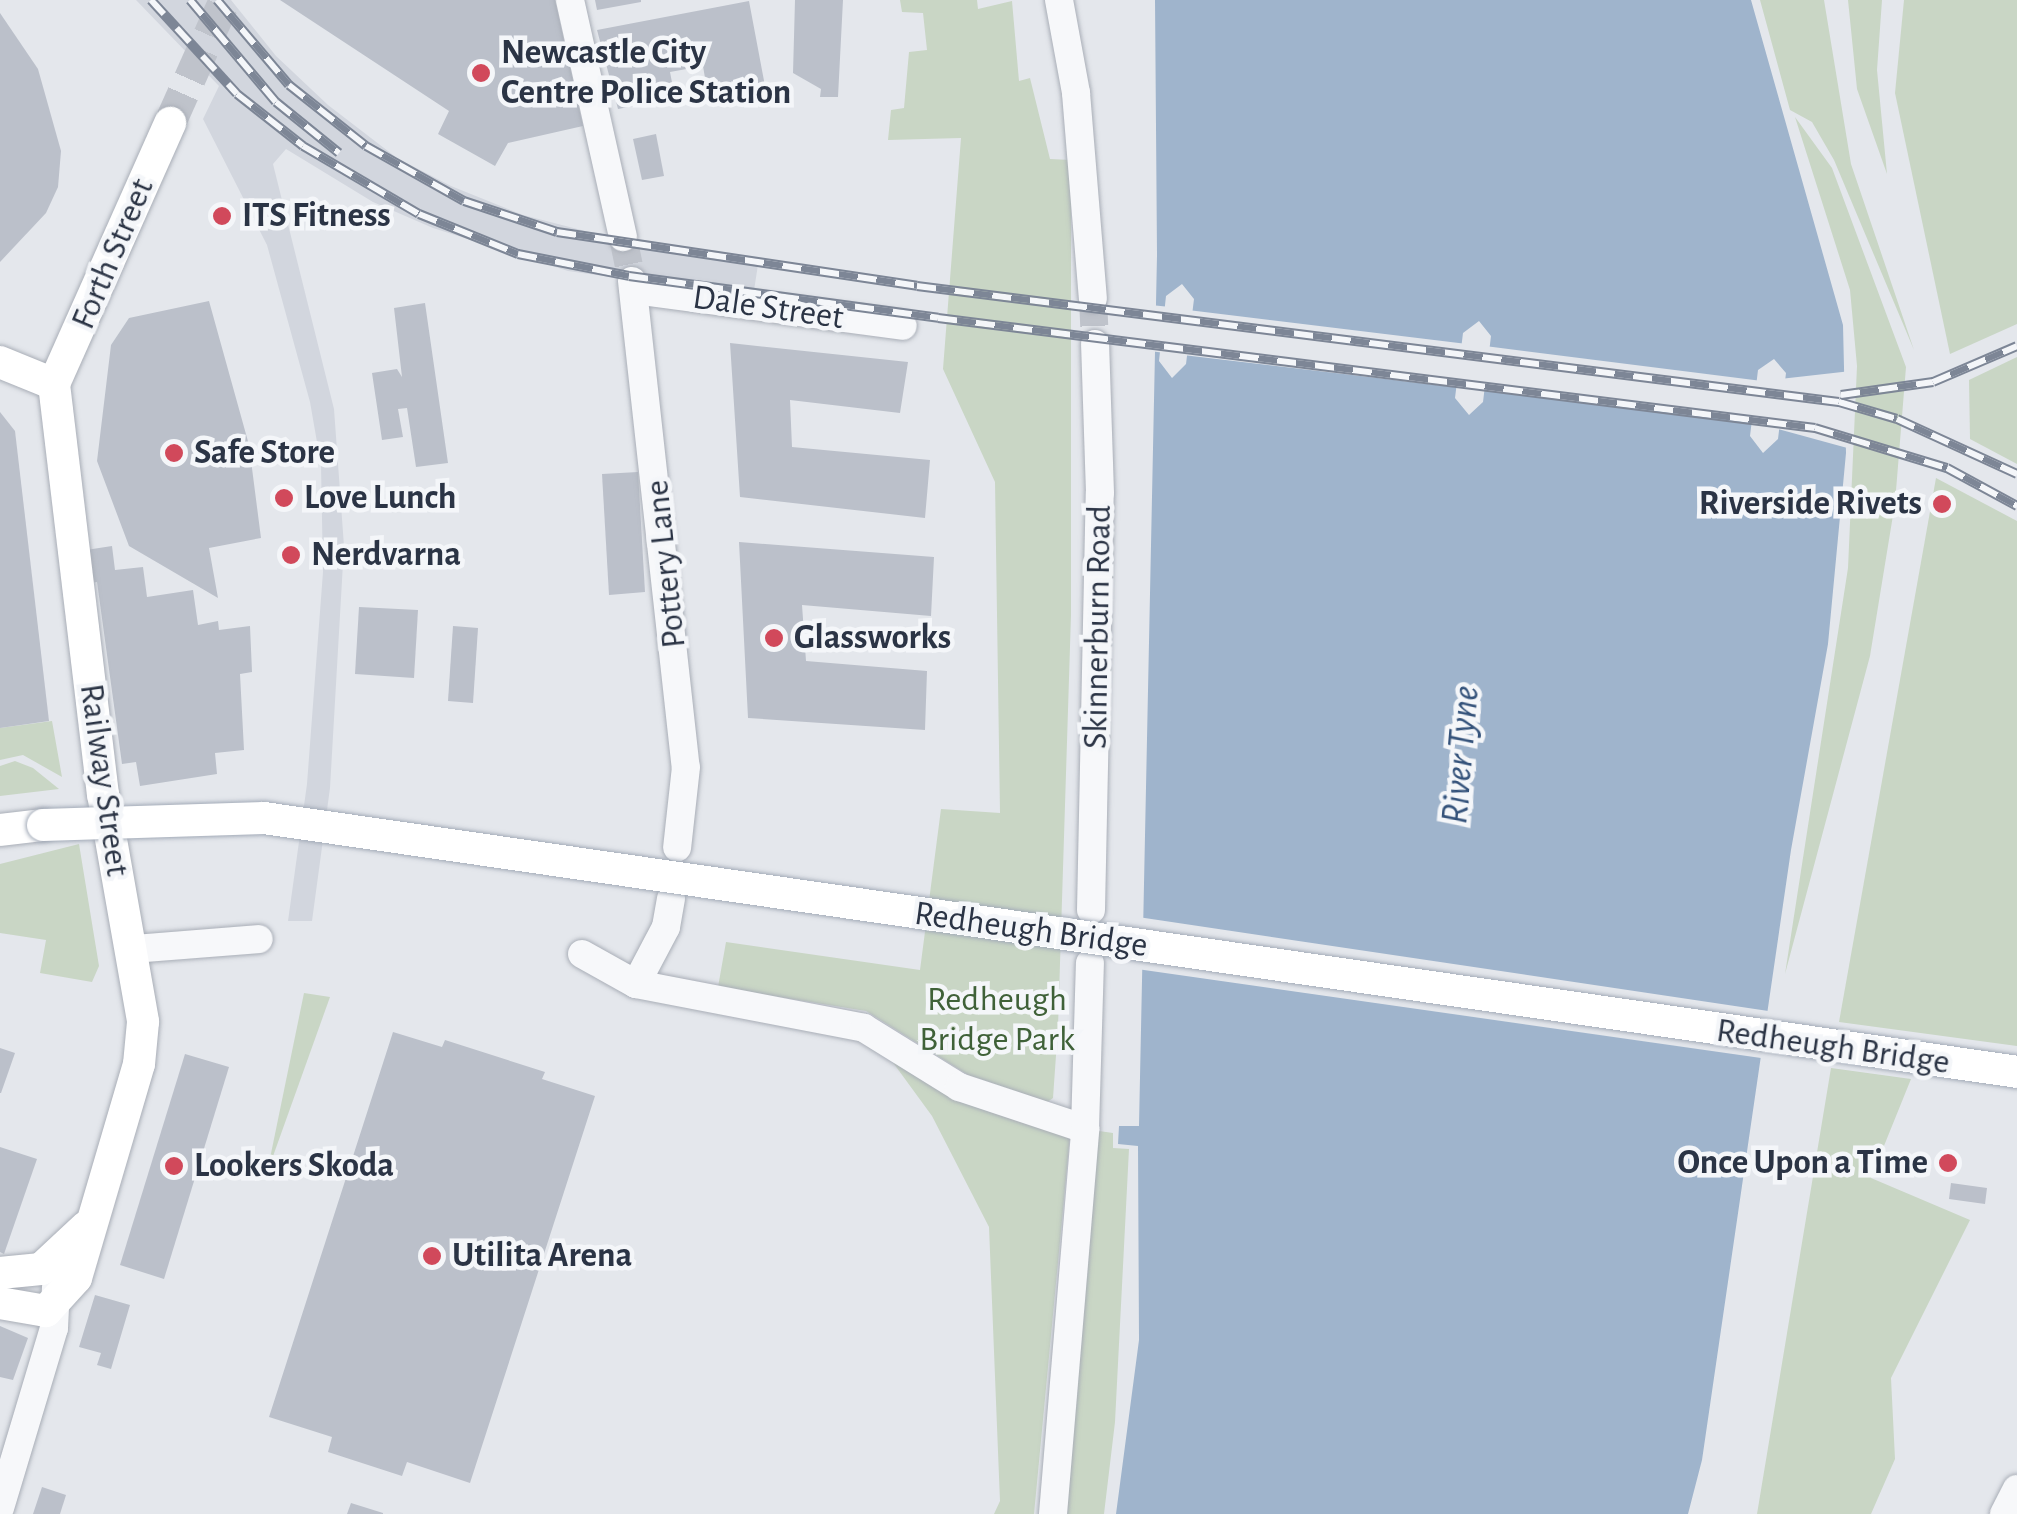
<!DOCTYPE html>
<html>
<head>
<meta charset="utf-8">
<style>
	body { margin:0 }
	#map { position:relative; width:2017px; height:1514px; overflow:hidden; background:#e4e7ec; font-family:"Alegreya Sans",sans-serif }
	div>[style] { position:absolute }
	[style*='--x'] { left:calc(var(--x)*1px); top:calc(var(--y)*1px); width:calc(var(--w)*1px); rotate:calc(var(--a)*1deg) }
	.built>* { inset:0; background:#d2d6de }
	.green>* { inset:0; background:#c9d6c5 }
	.water>* { inset:0; background:#9fb4cc }
	.pier>* { inset:0; background:#e4e7ec }
	.building>* { inset:0; background:#bbc0ca }
	.minor-tunnel>* { height:28px; margin-top:-14px; transform-origin:0; background:repeating-linear-gradient(90deg,#bfc3cb 0 28px,transparent 0 42px) }
	.major-tunnel>* { height:32px; margin-top:-16px; transform-origin:0; background:repeating-linear-gradient(90deg,#bfc3cb 0 32px,transparent 0 48px) }
	.roads { filter:drop-shadow(0 0 2px #a9aeb7) drop-shadow(0 0 2px #a9aeb7) }
	.minor>* { height:28px; margin:-14px; padding:0 14px; transform-origin:14px; border-radius:14px; background:#f7f8fa }
	.major>* { height:32px; margin:-16px; padding:0 16px; transform-origin:16px; border-radius:16px; background:#fff }
	.rail>* { height:10px; margin-top:-5px; transform-origin:0; background:repeating-linear-gradient(90deg,#f4f6f9 0 19px,#7d8696 0 38px); box-sizing:border-box; border-block:2px solid #7d8696 }
	.bridges { filter:drop-shadow(0 0 2px #a3abb8) drop-shadow(0 0 2px #a3abb8) }
	.major-bridge>* { height:32px; margin:-16px; padding:0 16px; transform-origin:16px; border-radius:16px; background:#fff }
	.dots>* { width:28px; height:28px; translate:-50% -50%; box-sizing:border-box; border:5px solid #f4f6f9; border-radius:50% }
	span { translate:-50% -50%; white-space:nowrap; text-align:center; line-height:1.15; -webkit-text-stroke:9px #f4f6f9; paint-order:stroke }
	.poi-label { font-size:35px; color:#2b3445; font-weight:700 }
	.left { translate:0 -50%; text-align:left }
	.right { translate:-100% -50%; text-align:right }
	.street-label { font-size:35px; color:#2b3445 }
	.park-label { font-size:35px; color:#3f6138 }
	.water-label { font-size:38px; color:#34527a; font-style:italic }
</style>
</head>
<body>
<div id="map">
	<div class="built">
		<div style="clip-path:polygon(136px 0,231px 0,276px 56px,328px 105px,397px 158px,451px 186px,523px 215px,589px 232px,759px 258px,753px 297px,568px 271px,433px 228px,373px 202px,286px 149px,273px 164px,334px 409px,344px 546px,330px 788px,312px 921px,288px 921px,307px 784px,323px 572px,321px 465px,310px 402px,267px 245px,203px 119px,219px 86px)"></div>
	</div>
	<div class="green">
		<div style="clip-path:polygon(900px 0,977px 0,978px 9px,1012px 1px,1019px 81px,1030px 78px,1050px 159px,1071px 160px,1071px 615px,1058px 1027px,1053px 1098px,1040px 1107px,973px 1078px,866px 1011px,718px 987px,726px 942px,920px 970px,941px 809px,1000px 813px,995px 482px,943px 369px,961px 138px,888px 140px,891px 110px,904px 108px,909px 52px,927px 50px,923px 13px,902px 12px)"></div>
		<div style="clip-path:polygon(1760px 0,1824px 0,1851px 164px,1914px 350px,1834px 160px,1812px 122px,1790px 110px)"></div>
		<div style="clip-path:polygon(1848px 0,1882px 0,1877px 70px,1887px 174px,1857px 89px)"></div>
		<div style="clip-path:polygon(1904px 0,2017px 0,2017px 324px,1950px 354px,1895px 93px)"></div>
		<div style="clip-path:polygon(1795px 117px,1832px 168px,1906px 367px,1895px 503px,1870px 656px,1785px 974px,1848px 568px,1857px 366px,1850px 290px)"></div>
		<div style="clip-path:polygon(2017px 357px,2017px 464px,1970px 439px,1969px 380px)"></div>
		<div style="clip-path:polygon(1936px 478px,2017px 521px,2017px 1046px,1839px 1022px)"></div>
		<div style="clip-path:polygon(52px 721px,62px 777px,23px 755px,0 760px,0 728px)"></div>
		<div style="clip-path:polygon(15px 761px,33px 768px,59px 789px,0 796px,0 766px)"></div>
		<div style="clip-path:polygon(79px 844px,99px 966px,92px 982px,40px 973px,46px 940px,0 933px,0 864px)"></div>
		<div style="clip-path:polygon(304px 993px,330px 997px,267px 1173px)"></div>
		<div style="clip-path:polygon(878px 1042px,1070px 1136px,1034px 1514px,994px 1514px,1000px 1501px,989px 1227px,932px 1116px)"></div>
		<div style="clip-path:polygon(1831px 1068px,1911px 1079px,1871px 1178px,1970px 1220px,1891px 1378px,1895px 1459px,1871px 1514px,1757px 1514px)"></div>
		<div style="clip-path:polygon(1085px 1129px,1113px 1133px,1113px 1148px,1129px 1149px,1115px 1422px,1104px 1514px,1053px 1514px)"></div>
	</div>
	<div class="water">
		<div style="clip-path:polygon(evenodd,1155px 0,1751px 0,1843px 325px,1846px 453px,1828px 644px,1791px 850px,1702px 1460px,1688px 1514px,1116px 1514px,1139px 1340px,1138px 1146px,1118px 1144px,1119px 1126px,1139px 1126px,1157px 255px,1155px 0,1182px 284px,1194px 299px,1186px 364px,1172px 378px,1159px 361px,1166px 296px,1182px 284px,1155px 0,1479px 321px,1491px 336px,1483px 402px,1469px 415px,1455px 398px,1463px 333px,1479px 321px,1155px 0,1774px 359px,1786px 373px,1778px 439px,1763px 453px,1750px 436px,1758px 370px,1774px 359px)"></div>
	</div>
	<div class="pier">
		<div style="clip-path:polygon(1151px 305px,1170px 307px,1165px 353px,1150px 351px)"></div>
		<div style="clip-path:polygon(1188px 310px,1467px 344px,1461px 388px,1183px 355px)"></div>
		<div style="clip-path:polygon(1485px 346px,1762px 381px,1757px 423px,1480px 390px)"></div>
		<div style="clip-path:polygon(1851px 371px,1851px 449px,1774px 428px,1780px 379px)"></div>
		<div style="clip-path:polygon(1138px 917px,1775px 1012px,1768px 1059px,1137px 969px)"></div>
	</div>
	<div class="building">
		<div style="clip-path:polygon(280px 0,555px 0,583px 126px,508px 143px,495px 166px,438px 134px,449px 111px)"></div>
		<div style="clip-path:polygon(595px 0,641px 0,641px 2px,597px 10px)"></div>
		<div style="clip-path:polygon(795px 0,843px 0,838px 97px,820px 97px,821px 89px,793px 73px)"></div>
		<div style="clip-path:polygon(749px 1px,765px 86px,709px 102px,703px 66px,670px 72px,675px 98px,618px 109px,597px 30px)"></div>
		<div style="clip-path:polygon(0 13px,38px 69px,61px 151px,58px 187px,46px 213px,0 262px)"></div>
		<div style="clip-path:polygon(656px 134px,664px 176px,642px 180px,633px 139px)"></div>
		<div style="clip-path:polygon(209px 301px,249px 445px,261px 538px,209px 548px,218px 598px,129px 546px,97px 461px,111px 345px,129px 318px)"></div>
		<div style="clip-path:polygon(425px 303px,448px 463px,416px 467px,407px 408px,398px 409px,403px 437px,382px 440px,372px 373px,397px 369px,402px 377px,394px 308px)"></div>
		<div style="clip-path:polygon(730px 343px,908px 362px,900px 413px,790px 400px,792px 447px,930px 460px,925px 518px,740px 497px)"></div>
		<div style="clip-path:polygon(0 412px,15px 431px,49px 721px,0 728px)"></div>
		<div style="clip-path:polygon(638px 472px,645px 592px,609px 595px,602px 474px)"></div>
		<div style="clip-path:polygon(739px 542px,934px 557px,931px 616px,802px 605px,806px 661px,927px 671px,925px 730px,748px 718px)"></div>
		<div style="clip-path:polygon(112px 546px,115px 570px,143px 567px,147px 597px,193px 590px,198px 625px,218px 621px,219px 630px,250px 626px,252px 672px,240px 674px,244px 750px,215px 753px,217px 774px,140px 786px,136px 762px,122px 764px,97px 582px,91px 583px,86px 550px)"></div>
		<div style="clip-path:polygon(359px 607px,418px 610px,414px 678px,355px 674px)"></div>
		<div style="clip-path:polygon(453px 626px,478px 628px,473px 703px,448px 701px)"></div>
		<div style="clip-path:polygon(393px 1032px,442px 1047px,445px 1040px,545px 1072px,542px 1079px,595px 1096px,470px 1483px,407px 1462px,402px 1476px,328px 1452px,332px 1437px,269px 1417px)"></div>
		<div style="clip-path:polygon(0 1048px,15px 1053px,1px 1093px,0 1093px)"></div>
		<div style="clip-path:polygon(185px 1054px,229px 1067px,164px 1279px,120px 1265px)"></div>
		<div style="clip-path:polygon(0 1147px,37px 1159px,4px 1254px,0 1252px)"></div>
		<div style="clip-path:polygon(1951px 1183px,1987px 1188px,1985px 1204px,1949px 1199px)"></div>
		<div style="clip-path:polygon(95px 1295px,130px 1305px,111px 1369px,97px 1365px,101px 1353px,79px 1347px)"></div>
		<div style="clip-path:polygon(0 1326px,28px 1338px,13px 1380px,0 1377px)"></div>
		<div style="clip-path:polygon(42px 1487px,66px 1495px,60px 1514px,33px 1514px)"></div>
		<div style="clip-path:polygon(351px 1503px,383px 1513px,383px 1514px,347px 1514px)"></div>
	</div>
	<div class="minor-tunnel">
		<div style="--x:623;--y:237;--w:45;--a:78.4"></div>
		<div style="--x:1093;--y:298;--w:46;--a:87.5"></div>
	</div>
	<div class="major-tunnel">
		<div style="--x:170;--y:123;--w:135;--a:-65.9"></div>
	</div>
	<div class="roads">
		<div class="minor">
			<div style="--x:570;--y:0;--w:243;--a:77.4"></div>
			<div style="--x:1059;--y:0;--w:95;--a:79.6"></div>
			<div style="--x:1076;--y:93;--w:206;--a:85.3"></div>
			<div style="--x:632;--y:281;--w:489;--a:83.7"></div>
			<div style="--x:686;--y:767;--w:81;--a:96.3"></div>
			<div style="--x:634;--y:290;--w:271;--a:7.6"></div>
			<div style="--x:1091;--y:910;--w:417;--a:-88.8"></div>
			<div style="--x:1100;--y:493;--w:149;--a:-91.9"></div>
			<div style="--x:133;--y:949;--w:126;--a:-4.5"></div>
			<div style="--x:582;--y:954;--w:62;--a:29.1"></div>
			<div style="--x:636;--y:984;--w:232;--a:10.9"></div>
			<div style="--x:864;--y:1028;--w:112;--a:31.8"></div>
			<div style="--x:959;--y:1087;--w:133;--a:18.4"></div>
			<div style="--x:636;--y:984;--w:64;--a:-62.2"></div>
			<div style="--x:666;--y:927;--w:29;--a:-80"></div>
			<div style="--x:0;--y:1508;--w:188;--a:-73.3"></div>
			<div style="--x:54;--y:1328;--w:41;--a:-87.2"></div>
			<div style="--x:1053;--y:1514;--w:386;--a:-85.2"></div>
			<div style="--x:1085;--y:1129;--w:166;--a:-88.3"></div>
			<div style="--x:2004;--y:1514;--w:28;--a:-63"></div>
		</div>
		<div class="major">
			<div style="--x:0;--y:362;--w:58;--a:22.2"></div>
			<div style="--x:54;--y:384;--w:413;--a:83.2"></div>
			<div style="--x:103;--y:794;--w:231;--a:80"></div>
			<div style="--x:143;--y:1022;--w:42;--a:95.4"></div>
			<div style="--x:139;--y:1064;--w:223;--a:106.4"></div>
			<div style="--x:76;--y:1278;--w:45;--a:132.3"></div>
			<div style="--x:46;--y:1311;--w:47;--a:-170.1"></div>
			<div style="--x:54;--y:384;--w:286;--a:-66"></div>
			<div style="--x:0;--y:830;--w:43;--a:-6.6"></div>
			<div style="--x:0;--y:1273;--w:41;--a:-5.6"></div>
			<div style="--x:41;--y:1269;--w:62;--a:-43"></div>
		</div>
	</div>
	<div class="rail">
		<div style="--x:151;--y:0;--w:127;--a:47.5"></div>
		<div style="--x:237;--y:94;--w:84;--a:38.2"></div>
		<div style="--x:303;--y:146;--w:134;--a:30.4"></div>
		<div style="--x:419;--y:214;--w:107;--a:22"></div>
		<div style="--x:518;--y:254;--w:113;--a:11.2"></div>
		<div style="--x:629;--y:276;--w:312;--a:7.7"></div>
		<div style="--x:938;--y:318;--w:884;--a:7.15"></div>
		<div style="--x:1815;--y:428;--w:138;--a:16.9"></div>
		<div style="--x:1947;--y:468;--w:80;--a:28.5"></div>
		<div style="--x:190;--y:0;--w:133;--a:49.9"></div>
		<div style="--x:276;--y:102;--w:81;--a:39"></div>
		<div style="--x:217;--y:0;--w:111;--a:49.7"></div>
		<div style="--x:289;--y:85;--w:98;--a:38.4"></div>
		<div style="--x:366;--y:146;--w:112;--a:29.3"></div>
		<div style="--x:464;--y:201;--w:98;--a:18.4"></div>
		<div style="--x:557;--y:232;--w:364;--a:8.5"></div>
		<div style="--x:917;--y:286;--w:929;--a:7.17"></div>
		<div style="--x:1839;--y:402;--w:60;--a:16.3"></div>
		<div style="--x:1897;--y:419;--w:132;--a:24.6"></div>
		<div style="--x:1841;--y:395;--w:93;--a:-8"></div>
		<div style="--x:1933;--y:382;--w:91;--a:-23.2"></div>
	</div>
	<div class="bridges">
		<div class="major-bridge">
			<div style="--x:43;--y:825;--w:221;--a:-1.8"></div>
			<div style="--x:264;--y:818;--w:1771;--a:8.24"></div>
		</div>
	</div>
	<div class="dots">
		<div style="left:481px;top:73px;background:#d1495b"></div>
		<div style="left:222px;top:216px;background:#d1495b"></div>
		<div style="left:174px;top:453px;background:#d1495b"></div>
		<div style="left:284px;top:498px;background:#d1495b"></div>
		<div style="left:1942px;top:504px;background:#d1495b"></div>
		<div style="left:291px;top:555px;background:#d1495b"></div>
		<div style="left:774px;top:638px;background:#d1495b"></div>
		<div style="left:1948px;top:1163px;background:#d1495b"></div>
		<div style="left:174px;top:1166px;background:#d1495b"></div>
		<div style="left:432px;top:1256px;background:#d1495b"></div>
	</div>
	<div class="poi-label">
		<span class="left" style="left:501px;top:73px">Newcastle City<br>Centre Police Station</span>
		<span class="left" style="left:242px;top:216px">ITS Fitness</span>
		<span class="left" style="left:194px;top:453px">Safe Store</span>
		<span class="left" style="left:304px;top:498px">Love Lunch</span>
		<span class="right" style="left:1922px;top:504px">Riverside Rivets</span>
		<span class="left" style="left:311px;top:555px">Nerdvarna</span>
		<span class="left" style="left:794px;top:638px">Glassworks</span>
		<span class="right" style="left:1928px;top:1163px">Once Upon a Time</span>
		<span class="left" style="left:194px;top:1166px">Lookers Skoda</span>
		<span class="left" style="left:452px;top:1256px">Utilita Arena</span>
	</div>
	<div class="street-label">
		<span style="left:113px;top:254px;rotate:-67deg">Forth Street</span>
		<span style="left:768px;top:308px;rotate:8deg">Dale Street</span>
		<span style="left:666px;top:564px;rotate:-96deg">Pottery Lane</span>
		<span style="left:1098px;top:627px;rotate:-89deg">Skinnerburn Road</span>
		<span style="left:104px;top:780px;rotate:82deg">Railway Street</span>
		<span style="left:1031px;top:930px;rotate:8deg">Redheugh Bridge</span>
		<span style="left:1833px;top:1047px;rotate:8deg">Redheugh Bridge</span>
	</div>
	<div class="park-label">
		<span style="left:997px;top:1020px">Redheugh<br>Bridge Park</span>
	</div>
	<div class="water-label">
		<span style="left:1462px;top:755px;rotate:-85deg">River Tyne</span>
	</div>
</div>
</body>
</html>
